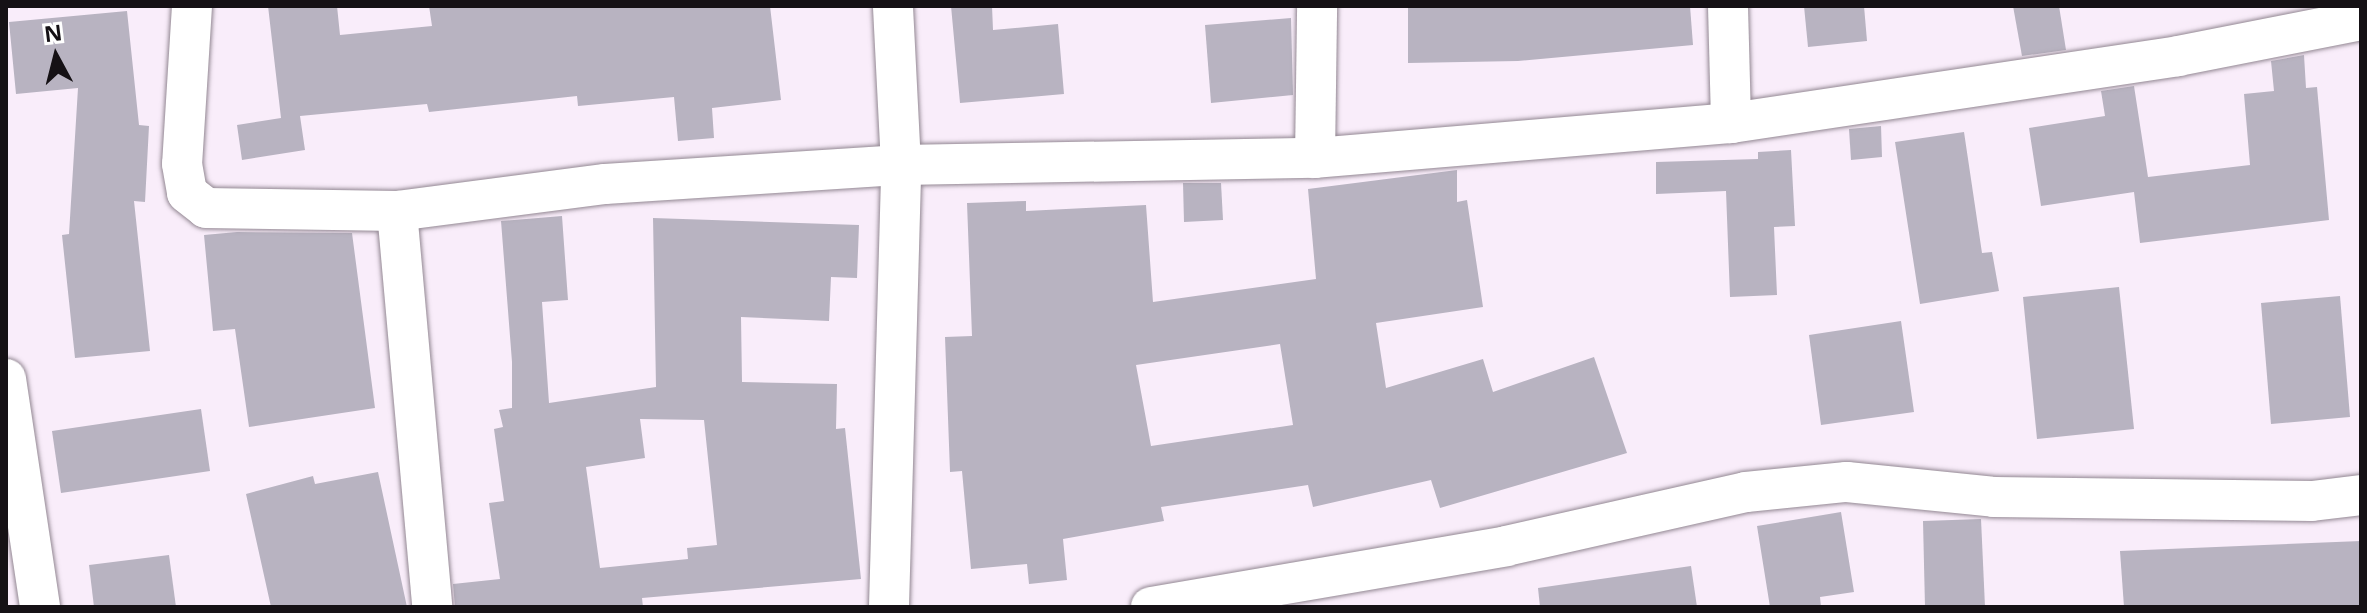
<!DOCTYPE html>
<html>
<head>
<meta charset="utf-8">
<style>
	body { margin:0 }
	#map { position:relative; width:2367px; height:613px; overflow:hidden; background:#f9edfa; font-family:"Open Sans",sans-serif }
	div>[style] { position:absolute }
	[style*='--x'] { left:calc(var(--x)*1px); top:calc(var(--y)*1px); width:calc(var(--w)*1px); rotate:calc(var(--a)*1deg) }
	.building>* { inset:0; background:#b8b3c1 }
	.roads { filter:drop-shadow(0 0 2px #938893) drop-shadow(0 0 2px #938893) }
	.minor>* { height:40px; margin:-20px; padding:0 20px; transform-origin:20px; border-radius:20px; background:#fff }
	span { translate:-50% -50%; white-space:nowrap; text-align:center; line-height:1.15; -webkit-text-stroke:6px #fff; paint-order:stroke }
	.frame { position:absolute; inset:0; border:8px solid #151115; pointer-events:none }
	.north { position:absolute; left:16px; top:16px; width:80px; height:80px; -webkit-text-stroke:6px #fff; paint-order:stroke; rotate:353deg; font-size:22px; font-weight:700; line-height:32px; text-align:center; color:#151115 }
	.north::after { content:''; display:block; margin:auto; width:28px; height:36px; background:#151115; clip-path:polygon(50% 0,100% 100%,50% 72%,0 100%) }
</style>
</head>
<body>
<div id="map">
	<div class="building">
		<div style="clip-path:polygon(268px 6px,337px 6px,340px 35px,432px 26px,429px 6px,770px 6px,781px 100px,712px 108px,714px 138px,678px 141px,674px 97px,578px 106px,577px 96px,429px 112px,427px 104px,300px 116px,305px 150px,242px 160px,237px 125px,281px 118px)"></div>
		<div style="clip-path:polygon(951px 6px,992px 6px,993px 30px,1058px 24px,1064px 94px,960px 103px)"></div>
		<div style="clip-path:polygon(1408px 6px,1690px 6px,1693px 45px,1518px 61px,1408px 63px)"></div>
		<div style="clip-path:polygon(1804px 6px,1864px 6px,1867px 41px,1808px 47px)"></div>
		<div style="clip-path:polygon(2013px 6px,2059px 6px,2066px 50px,2022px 56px)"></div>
		<div style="clip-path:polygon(127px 11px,139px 125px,149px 126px,145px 202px,134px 201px,150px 351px,75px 358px,62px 235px,69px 234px,78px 88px,16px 94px,9px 22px)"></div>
		<div style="clip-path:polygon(1291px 18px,1293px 95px,1211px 103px,1205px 25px)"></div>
		<div style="clip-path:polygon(2304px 55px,2306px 88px,2317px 87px,2329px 220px,2140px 243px,2134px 192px,2041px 206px,2029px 128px,2105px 116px,2101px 91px,2134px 86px,2148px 177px,2250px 165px,2244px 94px,2274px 91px,2271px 61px)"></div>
		<div style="clip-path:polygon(1881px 126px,1882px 157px,1851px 160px,1849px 129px)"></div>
		<div style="clip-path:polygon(1964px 132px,1982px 253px,1992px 252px,1999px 291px,1920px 304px,1895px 142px)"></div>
		<div style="clip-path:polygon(1791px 150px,1795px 226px,1774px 227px,1777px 295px,1730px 297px,1726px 191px,1656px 194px,1656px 162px,1758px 159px,1758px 152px)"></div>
		<div style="clip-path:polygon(evenodd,1457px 170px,1457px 202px,1467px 200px,1483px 307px,1376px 323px,1386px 388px,1483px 359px,1493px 392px,1594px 357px,1627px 453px,1440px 508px,1431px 480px,1313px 507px,1308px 485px,1161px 507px,1164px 521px,1063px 539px,1067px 580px,1029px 584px,1027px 564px,971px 569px,962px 471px,950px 472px,945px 337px,972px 336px,967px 203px,1026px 201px,1026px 211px,1146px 205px,1153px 302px,1316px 279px,1308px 189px,1457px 170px,1280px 344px,1293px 425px,1151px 446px,1136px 365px,1280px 344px)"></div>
		<div style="clip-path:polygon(1183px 183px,1221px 183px,1223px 220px,1184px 222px)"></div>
		<div style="clip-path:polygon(evenodd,562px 216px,568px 300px,542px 302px,549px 403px,656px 387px,653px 218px,859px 225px,857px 278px,831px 277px,829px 321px,741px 317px,742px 382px,837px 384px,836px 429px,845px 428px,861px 579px,642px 598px,643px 607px,455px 607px,453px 584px,500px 579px,489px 503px,504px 501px,494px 429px,503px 427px,499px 410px,512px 408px,512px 362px,501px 221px,562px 216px,640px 419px,704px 420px,717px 545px,687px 548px,688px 559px,600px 568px,586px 467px,645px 458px,640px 419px)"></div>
		<div style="clip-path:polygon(237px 232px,352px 233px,375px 408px,249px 427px,235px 329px,213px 331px,204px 235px)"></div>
		<div style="clip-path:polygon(2119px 287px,2134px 429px,2037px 439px,2023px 297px)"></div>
		<div style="clip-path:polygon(2340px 296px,2350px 417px,2271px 424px,2261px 303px)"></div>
		<div style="clip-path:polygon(1901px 321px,1914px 412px,1821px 425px,1809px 335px)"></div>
		<div style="clip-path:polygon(201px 409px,210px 471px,61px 493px,52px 431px)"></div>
		<div style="clip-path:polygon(378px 472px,407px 607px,271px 607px,246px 494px,313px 476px,315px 484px)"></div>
		<div style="clip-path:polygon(1841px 512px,1854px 592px,1820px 597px,1821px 607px,1770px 607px,1757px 526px)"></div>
		<div style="clip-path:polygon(1981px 519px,1985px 607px,1925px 607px,1923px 521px)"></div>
		<div style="clip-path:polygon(2361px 541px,2361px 607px,2124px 607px,2120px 551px)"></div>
		<div style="clip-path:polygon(169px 555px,176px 607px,94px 607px,89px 565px)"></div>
		<div style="clip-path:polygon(1691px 566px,1697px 607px,1540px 607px,1538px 588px)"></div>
	</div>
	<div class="roads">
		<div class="minor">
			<div style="--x:192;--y:6;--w:158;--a:93.6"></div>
			<div style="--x:182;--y:164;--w:29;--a:80"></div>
			<div style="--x:187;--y:193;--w:24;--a:38"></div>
			<div style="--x:206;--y:208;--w:191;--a:0.9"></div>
			<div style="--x:397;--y:211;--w:210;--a:-7.4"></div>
			<div style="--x:605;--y:184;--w:297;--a:-3.7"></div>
			<div style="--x:901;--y:165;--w:414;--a:-1"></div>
			<div style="--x:1315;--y:158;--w:417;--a:-4.8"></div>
			<div style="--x:1731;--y:123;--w:452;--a:-8.5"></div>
			<div style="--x:2178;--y:56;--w:187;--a:-11.1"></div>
			<div style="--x:1728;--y:6;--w:117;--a:88.5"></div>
			<div style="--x:1315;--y:158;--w:152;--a:-89.2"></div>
			<div style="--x:397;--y:211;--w:398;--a:84.9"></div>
			<div style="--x:6;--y:379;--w:231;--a:81.5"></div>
			<div style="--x:889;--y:607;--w:442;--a:-88.4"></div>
			<div style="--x:901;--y:165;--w:159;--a:-92.9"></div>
			<div style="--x:1151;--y:607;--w:360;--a:-9.7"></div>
			<div style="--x:1506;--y:546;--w:246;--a:-12.7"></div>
			<div style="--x:1746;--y:492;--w:101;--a:-5.7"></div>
			<div style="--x:1847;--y:482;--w:148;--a:5.8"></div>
			<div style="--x:1994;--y:497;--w:318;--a:0.7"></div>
			<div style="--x:2312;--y:501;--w:49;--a:-7"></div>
		</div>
	</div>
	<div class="frame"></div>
	<div class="north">N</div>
</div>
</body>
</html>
